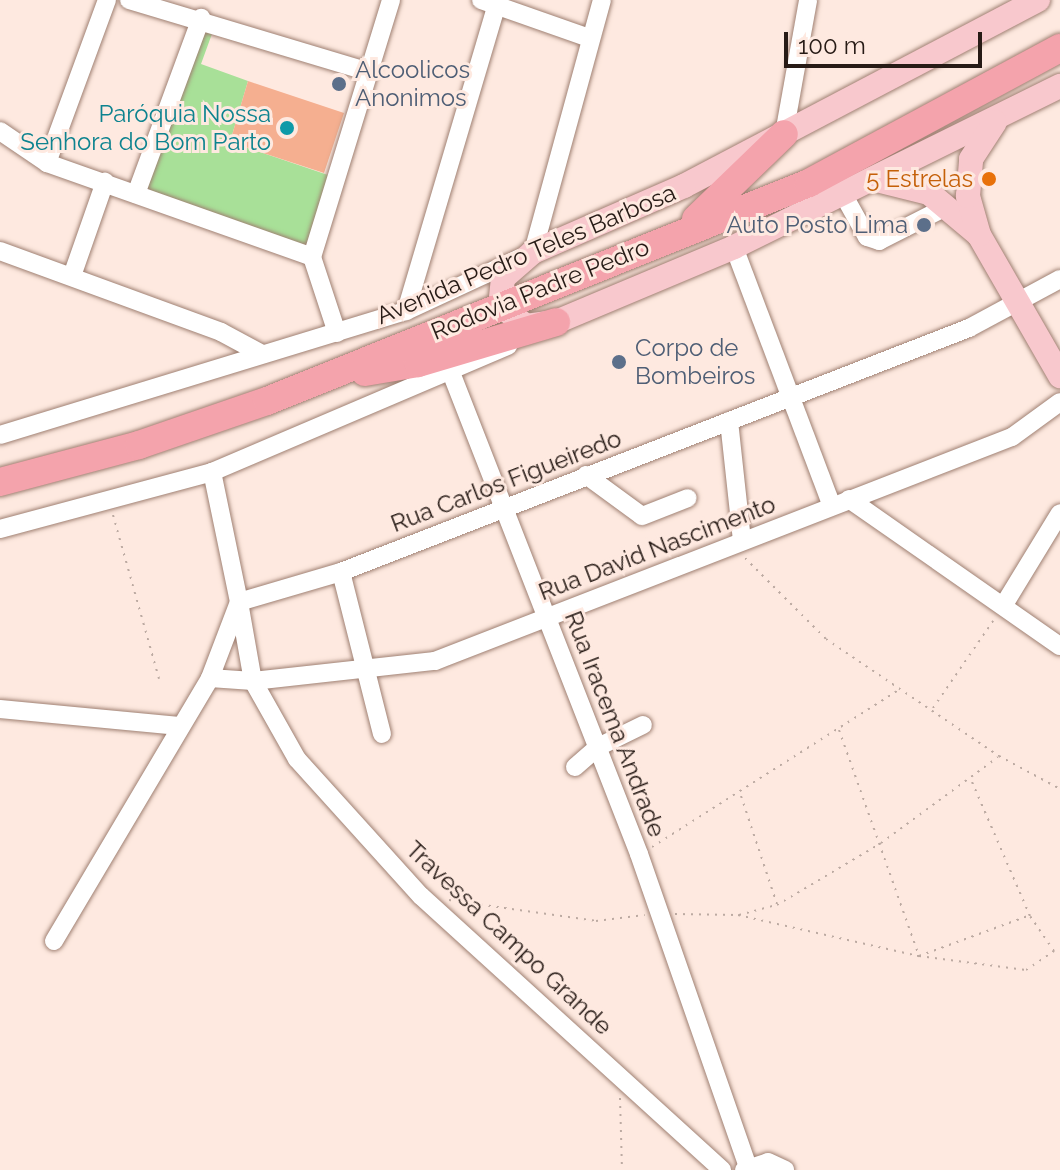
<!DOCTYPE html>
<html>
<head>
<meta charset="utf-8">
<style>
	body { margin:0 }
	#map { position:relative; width:1060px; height:1170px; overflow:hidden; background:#fee9e0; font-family:Raleway,sans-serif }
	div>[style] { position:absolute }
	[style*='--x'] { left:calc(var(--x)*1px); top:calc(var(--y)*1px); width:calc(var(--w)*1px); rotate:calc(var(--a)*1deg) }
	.green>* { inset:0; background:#a8e098 }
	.building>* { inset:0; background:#f5af90 }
	.path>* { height:2px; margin-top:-1px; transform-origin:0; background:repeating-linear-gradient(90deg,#bcaaa2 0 2px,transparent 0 8px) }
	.roads { filter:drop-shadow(0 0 2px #9f8072) drop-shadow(0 0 2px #9f8072) }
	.minor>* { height:18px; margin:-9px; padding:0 9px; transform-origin:9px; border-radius:9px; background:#fff }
	.major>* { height:24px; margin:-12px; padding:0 12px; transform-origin:12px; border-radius:12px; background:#f8c8cd }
	.highway>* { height:28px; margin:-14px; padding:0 14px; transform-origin:14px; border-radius:14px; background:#f4a3ac }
	.dots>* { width:22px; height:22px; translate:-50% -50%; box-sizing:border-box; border:4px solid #fee9e0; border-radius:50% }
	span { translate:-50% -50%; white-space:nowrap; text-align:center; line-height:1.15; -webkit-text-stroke:6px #fee9e0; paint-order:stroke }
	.service-label { font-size:24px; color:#4e5e75 }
	.left { translate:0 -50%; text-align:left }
	.right { translate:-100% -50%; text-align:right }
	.culture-label { font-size:24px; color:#0d838f }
	.food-label { font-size:24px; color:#c56008 }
	.street-label { font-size:24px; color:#271b16 }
	.scale { position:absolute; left:784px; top:32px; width:198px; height:36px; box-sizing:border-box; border:4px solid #271b16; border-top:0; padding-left:10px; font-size:24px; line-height:28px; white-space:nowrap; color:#271b16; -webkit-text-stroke:6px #fee9e0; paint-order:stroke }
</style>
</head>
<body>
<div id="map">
	<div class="green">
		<div style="clip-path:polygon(207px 28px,213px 31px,201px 64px,248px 81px,230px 142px,331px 176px,310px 250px,139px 195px)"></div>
	</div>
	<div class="building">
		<div style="clip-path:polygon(248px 81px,344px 113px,324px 173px,230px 142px)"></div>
	</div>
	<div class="path">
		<div style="--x:113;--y:515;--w:170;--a:74.3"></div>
		<div style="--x:745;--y:558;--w:115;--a:45"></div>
		<div style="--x:826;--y:639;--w:209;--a:34.1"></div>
		<div style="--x:999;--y:756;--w:69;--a:28.4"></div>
		<div style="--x:933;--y:708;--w:106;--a:-55.4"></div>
		<div style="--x:839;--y:730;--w:240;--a:70.5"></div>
		<div style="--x:919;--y:956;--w:116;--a:-20.2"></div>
		<div style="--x:741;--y:796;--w:114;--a:71.6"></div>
		<div style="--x:652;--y:847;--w:294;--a:-32.5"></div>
		<div style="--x:449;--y:900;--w:148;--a:8.1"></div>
		<div style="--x:596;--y:921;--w:49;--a:-7"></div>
		<div style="--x:675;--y:914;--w:63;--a:0.9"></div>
		<div style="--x:738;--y:915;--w:186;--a:12.8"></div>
		<div style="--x:919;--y:956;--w:108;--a:7.5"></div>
		<div style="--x:1026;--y:970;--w:34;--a:-34"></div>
		<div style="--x:1054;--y:951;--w:42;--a:-124.4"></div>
		<div style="--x:1030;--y:916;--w:146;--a:-113.4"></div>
		<div style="--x:739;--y:915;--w:39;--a:-15"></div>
		<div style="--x:777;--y:905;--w:121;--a:-30.8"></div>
		<div style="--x:881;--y:843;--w:145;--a:-36.3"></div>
		<div style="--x:620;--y:1098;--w:72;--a:88.4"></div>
	</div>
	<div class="roads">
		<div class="minor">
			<div style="--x:129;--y:0;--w:251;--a:16.7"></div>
			<div style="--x:481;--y:0;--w:114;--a:19.4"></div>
			<div style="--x:0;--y:131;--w:57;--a:34.2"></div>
			<div style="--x:47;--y:163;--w:281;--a:19.5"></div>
			<div style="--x:784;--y:134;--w:136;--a:-79.8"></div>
			<div style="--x:47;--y:163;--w:174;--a:-69.8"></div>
			<div style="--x:136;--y:194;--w:188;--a:-69.7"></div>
			<div style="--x:843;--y:194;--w:49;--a:60.8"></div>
			<div style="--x:867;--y:237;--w:13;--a:18"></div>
			<div style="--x:879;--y:241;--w:75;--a:-26.9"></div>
			<div style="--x:734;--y:247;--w:277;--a:69.3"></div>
			<div style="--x:0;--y:251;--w:235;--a:20.1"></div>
			<div style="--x:221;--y:332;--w:47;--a:28.2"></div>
			<div style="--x:72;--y:276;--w:100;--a:-70.7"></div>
			<div style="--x:1060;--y:279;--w:103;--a:151.7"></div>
			<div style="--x:969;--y:328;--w:674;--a:158.77"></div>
			<div style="--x:341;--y:572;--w:106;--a:163.6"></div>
			<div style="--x:239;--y:602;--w:80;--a:80"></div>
			<div style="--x:253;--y:681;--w:183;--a:-6.3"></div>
			<div style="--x:435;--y:661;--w:619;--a:-21.22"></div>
			<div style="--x:1012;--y:437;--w:59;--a:-36.1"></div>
			<div style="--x:406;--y:311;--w:324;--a:-73.5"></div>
			<div style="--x:337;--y:333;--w:80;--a:-108.2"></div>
			<div style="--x:312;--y:257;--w:269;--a:-72.9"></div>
			<div style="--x:452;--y:375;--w:514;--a:68.67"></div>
			<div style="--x:639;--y:854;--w:331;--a:70.8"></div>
			<div style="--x:729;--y:421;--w:120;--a:83.8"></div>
			<div style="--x:0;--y:435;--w:425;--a:-17"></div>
			<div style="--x:406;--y:311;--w:140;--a:-24.9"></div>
			<div style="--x:533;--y:252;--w:261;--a:-74.7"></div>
			<div style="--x:586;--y:475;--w:69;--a:36.2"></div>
			<div style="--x:642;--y:516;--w:49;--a:-21.4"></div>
			<div style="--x:849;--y:499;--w:257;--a:34.9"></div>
			<div style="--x:0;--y:529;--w:220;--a:-15"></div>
			<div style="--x:212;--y:472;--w:322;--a:-23.1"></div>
			<div style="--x:341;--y:572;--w:167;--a:75.8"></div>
			<div style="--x:1005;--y:603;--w:105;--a:-58.6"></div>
			<div style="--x:210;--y:678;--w:43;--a:4"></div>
			<div style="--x:253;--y:681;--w:90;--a:60.6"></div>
			<div style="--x:297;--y:759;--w:185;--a:47.9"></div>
			<div style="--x:421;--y:896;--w:407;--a:42.3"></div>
			<div style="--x:0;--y:709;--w:180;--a:5.4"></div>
			<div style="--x:575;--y:767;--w:30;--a:-41"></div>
			<div style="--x:598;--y:747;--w:50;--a:-26.1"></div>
			<div style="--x:54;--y:941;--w:306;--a:-59.3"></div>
			<div style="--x:210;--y:678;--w:81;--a:-69.1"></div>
			<div style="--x:239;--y:602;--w:133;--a:-101.7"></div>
			<div style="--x:744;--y:1170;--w:25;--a:-18"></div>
			<div style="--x:768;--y:1162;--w:19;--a:25"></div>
		</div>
		<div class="major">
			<div style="--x:1038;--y:0;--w:400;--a:152.3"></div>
			<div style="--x:684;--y:186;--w:165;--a:156.4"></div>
			<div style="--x:533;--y:252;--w:40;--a:139"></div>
			<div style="--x:503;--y:278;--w:27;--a:96"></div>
			<div style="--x:500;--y:305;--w:33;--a:39"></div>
			<div style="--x:526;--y:326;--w:30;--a:-8"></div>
			<div style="--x:556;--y:322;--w:193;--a:-22.8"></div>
			<div style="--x:734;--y:247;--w:364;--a:-26.3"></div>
			<div style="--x:873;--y:179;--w:58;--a:14"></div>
			<div style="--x:929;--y:193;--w:65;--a:40"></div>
			<div style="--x:979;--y:235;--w:163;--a:60.1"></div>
			<div style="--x:979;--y:235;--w:41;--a:-105.8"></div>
			<div style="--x:968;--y:196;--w:37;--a:-85"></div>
			<div style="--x:971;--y:159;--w:44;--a:-57"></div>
		</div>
		<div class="highway">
			<div style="--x:696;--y:219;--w:122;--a:-44"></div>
			<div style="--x:365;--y:372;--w:54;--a:-9.6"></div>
			<div style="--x:418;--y:363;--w:144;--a:-16.5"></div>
			<div style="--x:0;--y:482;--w:144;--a:-14.9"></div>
			<div style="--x:139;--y:445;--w:135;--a:-19"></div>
			<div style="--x:267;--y:401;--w:584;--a:-21.91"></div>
			<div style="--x:809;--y:183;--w:285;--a:-28.3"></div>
		</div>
	</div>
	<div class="dots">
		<div style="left:339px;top:84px;background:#5c6f8a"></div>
		<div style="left:287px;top:128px;background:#0f9aa8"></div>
		<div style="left:989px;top:179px;background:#e8710a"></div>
		<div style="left:924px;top:225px;background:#5c6f8a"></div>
		<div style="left:619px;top:362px;background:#5c6f8a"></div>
	</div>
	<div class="service-label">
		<span class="left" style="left:355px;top:84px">Alcoolicos<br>Anonimos</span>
		<span class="right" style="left:908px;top:225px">Auto Posto Lima</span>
		<span class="left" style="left:635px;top:362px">Corpo de<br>Bombeiros</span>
	</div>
	<div class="culture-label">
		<span class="right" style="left:271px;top:128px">Paróquia Nossa<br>Senhora do Bom Parto</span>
	</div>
	<div class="food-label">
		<span class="right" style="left:973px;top:179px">5 Estrelas</span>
	</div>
	<div class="street-label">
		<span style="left:526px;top:254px;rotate:-23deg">Avenida Pedro Teles Barbosa</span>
		<span style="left:540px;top:289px;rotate:-22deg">Rodovia Padre Pedro</span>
		<span style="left:506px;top:481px;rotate:-21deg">Rua Carlos Figueiredo</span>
		<span style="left:657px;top:548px;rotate:-21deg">Rua David Nascimento</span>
		<span style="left:615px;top:724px;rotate:69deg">Rua Iracema Andrade</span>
		<span style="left:509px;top:938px;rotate:43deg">Travessa Campo Grande</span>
	</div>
	<div class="scale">100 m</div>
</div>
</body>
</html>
